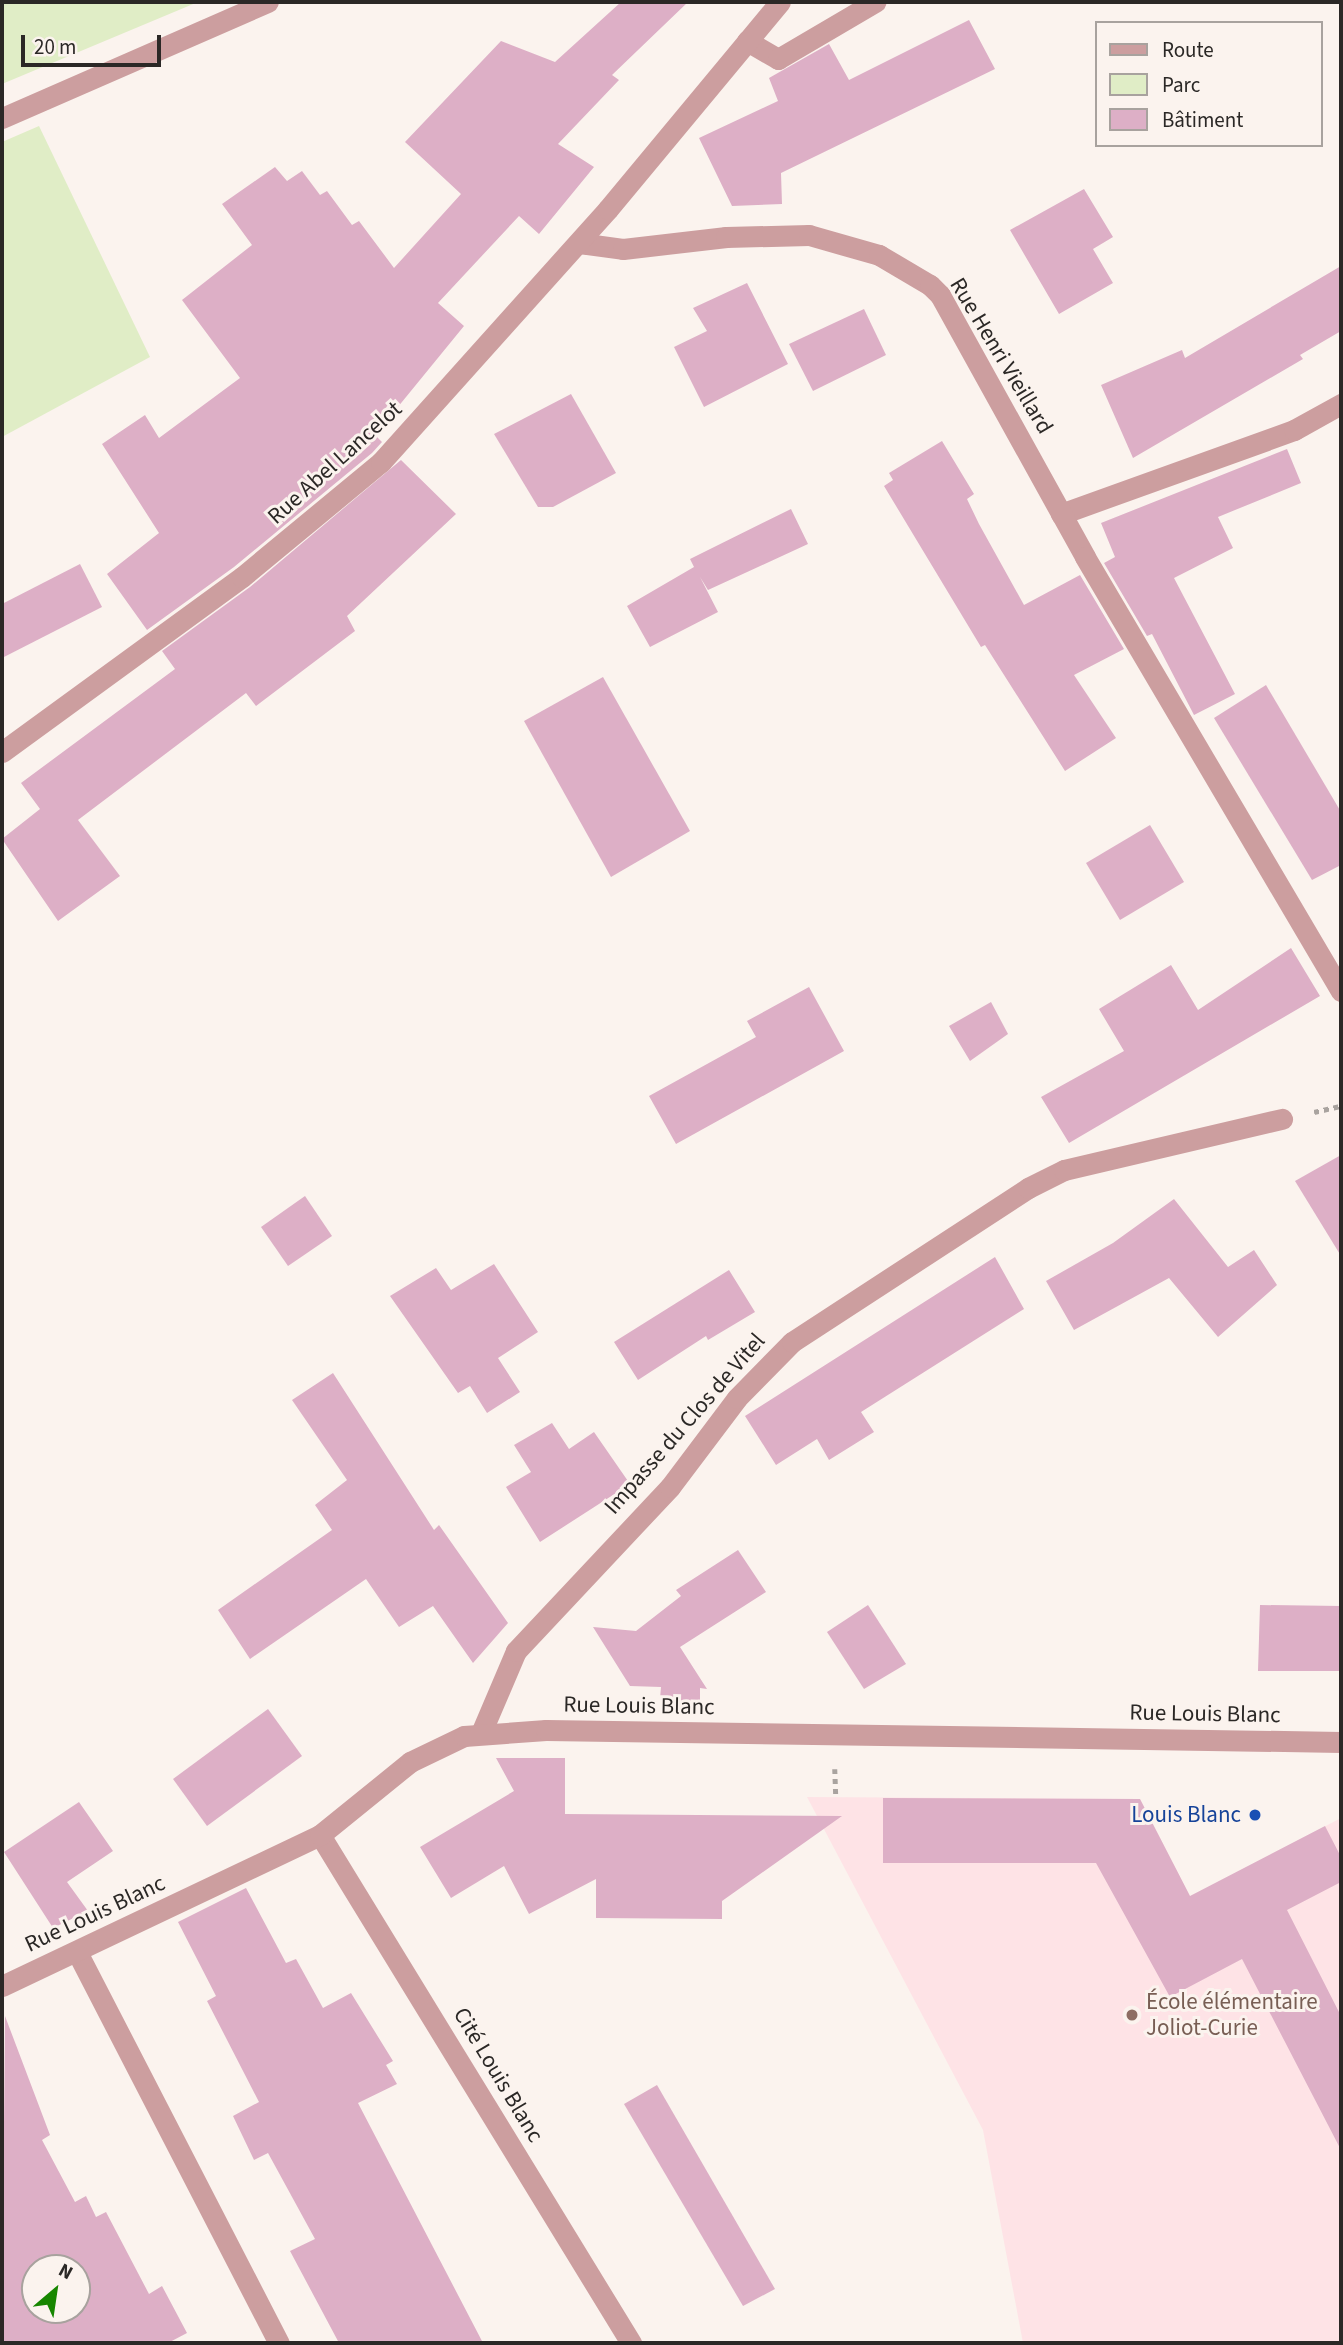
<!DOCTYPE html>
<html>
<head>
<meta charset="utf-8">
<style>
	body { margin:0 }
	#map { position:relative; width:1343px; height:2345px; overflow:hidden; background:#fbf3ee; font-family:"Source Sans 3",sans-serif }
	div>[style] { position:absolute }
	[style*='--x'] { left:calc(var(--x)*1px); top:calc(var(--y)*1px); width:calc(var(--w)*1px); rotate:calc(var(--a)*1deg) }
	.education>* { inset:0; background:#fee3e6 }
	.green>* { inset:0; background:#e0edc6 }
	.building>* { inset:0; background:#ddafc6 }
	.path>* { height:4.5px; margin-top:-2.25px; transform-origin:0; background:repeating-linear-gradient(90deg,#a9a39f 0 5px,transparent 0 10px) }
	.lane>* { height:21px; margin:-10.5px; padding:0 10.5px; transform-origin:10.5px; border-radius:10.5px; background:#cc9e9f }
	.street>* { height:21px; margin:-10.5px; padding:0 10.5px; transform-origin:10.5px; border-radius:10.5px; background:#cc9e9f }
	.dots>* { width:19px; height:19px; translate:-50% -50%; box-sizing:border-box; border:4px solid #fbf3ee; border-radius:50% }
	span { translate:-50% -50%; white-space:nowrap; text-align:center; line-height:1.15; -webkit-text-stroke:6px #fbf3ee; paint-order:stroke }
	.street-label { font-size:23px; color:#2b2826 }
	.transit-label { font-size:23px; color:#164399 }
	.right { translate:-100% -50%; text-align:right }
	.education-label { font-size:23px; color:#785e54 }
	.left { translate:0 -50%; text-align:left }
	.frame { position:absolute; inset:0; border:4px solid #2b2826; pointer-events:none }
	.legend { position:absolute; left:1095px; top:21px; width:228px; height:126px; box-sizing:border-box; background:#fbf3ee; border:2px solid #a8a29e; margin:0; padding:9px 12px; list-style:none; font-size:21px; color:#2b2826 }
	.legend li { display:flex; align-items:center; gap:14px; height:35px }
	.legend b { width:35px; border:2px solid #a8a29e }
	.north { position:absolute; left:21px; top:2254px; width:70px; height:70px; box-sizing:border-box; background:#fbf3ee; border:2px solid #a8a29e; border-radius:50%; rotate:29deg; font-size:19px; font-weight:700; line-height:28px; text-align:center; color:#2b2826 }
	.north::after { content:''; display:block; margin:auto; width:24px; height:32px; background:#178600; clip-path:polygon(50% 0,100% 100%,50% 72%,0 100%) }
	.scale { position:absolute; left:21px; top:35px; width:140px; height:32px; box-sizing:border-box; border:4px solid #2b2826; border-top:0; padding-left:9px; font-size:21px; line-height:24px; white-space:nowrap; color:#2b2826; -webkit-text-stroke:5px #fbf3ee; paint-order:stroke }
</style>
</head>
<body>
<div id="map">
	<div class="education">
		<div style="clip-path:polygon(807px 1797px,1140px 1799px,1192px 1900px,1207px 1888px,1341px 1818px,1341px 2343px,1023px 2343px,983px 2130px)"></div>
	</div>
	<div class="green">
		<div style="clip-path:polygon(2px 2px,198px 2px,2px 84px)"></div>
		<div style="clip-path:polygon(39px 126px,150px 357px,2px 437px,2px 142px)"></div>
	</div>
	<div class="building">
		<div style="clip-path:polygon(621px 2px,688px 2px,612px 75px,619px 80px,558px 144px,594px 167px,539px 234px,519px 216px,438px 303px,464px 326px,375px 435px,382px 442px,372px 453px,234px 567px,147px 630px,107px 574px,159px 533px,102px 444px,145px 415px,159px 438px,240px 378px,182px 300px,252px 245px,222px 204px,275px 167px,287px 181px,302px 171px,320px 195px,327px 191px,352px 225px,359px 221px,394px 268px,461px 194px,405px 142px,501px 41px,555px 62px)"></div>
		<div style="clip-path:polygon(969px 20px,995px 69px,781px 173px,782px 204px,732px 206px,699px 138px,778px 101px,769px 78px,829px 44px,849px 80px)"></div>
		<div style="clip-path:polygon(1084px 189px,1113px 237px,1093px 249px,1113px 283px,1059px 314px,1010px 230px)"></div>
		<div style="clip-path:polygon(1341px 266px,1341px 331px,1300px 355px,1303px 359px,1133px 458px,1101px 385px,1182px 350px,1185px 358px)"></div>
		<div style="clip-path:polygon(747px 283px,788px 364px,704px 407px,674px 347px,707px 331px,693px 308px)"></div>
		<div style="clip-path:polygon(864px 309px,886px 355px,813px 391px,789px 344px)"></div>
		<div style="clip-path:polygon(571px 394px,616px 473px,553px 507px,538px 507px,494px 434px)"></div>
		<div style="clip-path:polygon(942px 441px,974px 494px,967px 499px,979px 524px,1024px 605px,1080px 575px,1124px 649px,1074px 675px,1116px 738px,1065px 771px,985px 645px,981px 647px,884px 486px,893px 480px,889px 473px)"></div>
		<div style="clip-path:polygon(1287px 449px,1301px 483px,1218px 517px,1233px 548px,1174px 578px,1235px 694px,1194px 715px,1152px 634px,1147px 636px,1104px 563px,1115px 557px,1101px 523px)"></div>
		<div style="clip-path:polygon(401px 460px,456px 514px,347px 616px,355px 631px,256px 706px,246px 693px,78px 820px,120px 876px,58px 921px,2px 839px,40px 809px,21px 783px,175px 669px,162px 651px,250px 587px)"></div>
		<div style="clip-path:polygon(791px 509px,808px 544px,708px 590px,700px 577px,718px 612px,650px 647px,627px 606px,694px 567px,690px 559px)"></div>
		<div style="clip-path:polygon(80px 564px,102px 607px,2px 658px,2px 604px)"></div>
		<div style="clip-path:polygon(603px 677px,690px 831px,611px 877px,524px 721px)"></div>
		<div style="clip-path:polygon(1266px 685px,1341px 812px,1341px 865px,1312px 880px,1214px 718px)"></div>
		<div style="clip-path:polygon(1150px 825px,1184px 882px,1120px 920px,1086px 863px)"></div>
		<div style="clip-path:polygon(1291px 948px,1320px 996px,1069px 1143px,1041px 1097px,1124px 1051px,1099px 1009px,1171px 965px,1198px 1010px)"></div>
		<div style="clip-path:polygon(809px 987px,844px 1051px,676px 1144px,649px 1096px,756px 1037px,747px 1021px)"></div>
		<div style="clip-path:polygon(991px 1002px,1008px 1034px,970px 1061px,949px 1026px)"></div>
		<div style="clip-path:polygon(1341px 1155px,1341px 1256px,1295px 1181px)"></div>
		<div style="clip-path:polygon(305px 1196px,332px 1236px,288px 1266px,261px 1227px)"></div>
		<div style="clip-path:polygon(1174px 1199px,1228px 1267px,1254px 1250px,1277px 1285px,1218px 1337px,1169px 1278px,1074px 1330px,1046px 1281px,1113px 1243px)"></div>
		<div style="clip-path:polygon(995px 1257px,1024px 1309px,861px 1412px,874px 1432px,829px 1460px,817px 1439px,776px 1465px,745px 1416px)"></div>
		<div style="clip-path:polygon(494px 1264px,538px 1332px,498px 1358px,520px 1392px,487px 1413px,470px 1386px,458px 1393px,390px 1296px,436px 1268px,451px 1290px)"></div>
		<div style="clip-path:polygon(729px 1270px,755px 1312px,708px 1340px,706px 1336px,638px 1380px,614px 1342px)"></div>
		<div style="clip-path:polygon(333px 1373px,434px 1530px,439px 1525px,508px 1623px,473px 1663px,433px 1606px,399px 1627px,366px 1579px,250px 1659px,218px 1610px,332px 1530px,315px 1505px,347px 1480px,292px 1400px)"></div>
		<div style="clip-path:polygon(552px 1423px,569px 1449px,594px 1432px,630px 1484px,540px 1542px,506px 1487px,531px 1472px,514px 1445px)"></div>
		<div style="clip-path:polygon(738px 1550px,766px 1592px,680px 1647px,707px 1689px,700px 1688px,700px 1702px,660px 1699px,661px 1687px,630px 1686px,593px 1627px,636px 1631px,681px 1596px,676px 1590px)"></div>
		<div style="clip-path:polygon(868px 1605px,906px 1664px,864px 1689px,827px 1632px)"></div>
		<div style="clip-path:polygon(1260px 1605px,1341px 1606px,1341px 1671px,1258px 1671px)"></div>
		<div style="clip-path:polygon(268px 1709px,302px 1756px,207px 1826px,173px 1779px)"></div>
		<div style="clip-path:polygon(496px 1758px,565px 1758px,565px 1814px,842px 1816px,722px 1901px,722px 1919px,596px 1918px,596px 1879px,529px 1914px,504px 1866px,451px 1898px,420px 1847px,514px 1791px)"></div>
		<div style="clip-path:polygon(883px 1798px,1140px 1799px,1190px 1896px,1325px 1826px,1341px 1857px,1341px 1882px,1287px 1910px,1341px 2016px,1341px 2150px,1242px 1959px,1170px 1997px,1096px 1863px,883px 1863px)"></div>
		<div style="clip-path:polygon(79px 1802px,113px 1851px,67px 1882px,88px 1911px,53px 1928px,4px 1852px)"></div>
		<div style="clip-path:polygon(246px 1888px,286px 1963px,296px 1959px,323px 2008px,351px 1993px,393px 2061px,386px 2065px,397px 2084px,358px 2103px,483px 2343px,339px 2343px,290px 2251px,315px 2239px,268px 2153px,254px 2160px,233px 2116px,259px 2102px,207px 2001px,216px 1996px,178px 1922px)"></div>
		<div style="clip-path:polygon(evenodd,5px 2016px,50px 2135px,42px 2140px,75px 2202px,86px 2196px,96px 2217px,106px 2212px,149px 2294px,162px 2286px,187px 2333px,168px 2343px,2px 2343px,5px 2016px,35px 2268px,77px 2268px,77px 2310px,35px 2310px,35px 2268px)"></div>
		<div style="clip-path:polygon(657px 2085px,775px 2289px,743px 2306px,624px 2104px)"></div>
	</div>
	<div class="path">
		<div style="--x:1314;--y:1112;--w:28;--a:-13"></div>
		<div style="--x:835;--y:1769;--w:28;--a:88"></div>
	</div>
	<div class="lane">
		<div style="--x:747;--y:41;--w:36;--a:30"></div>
		<div style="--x:778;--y:59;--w:113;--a:-30.4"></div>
		<div style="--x:1061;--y:514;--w:248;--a:-19.8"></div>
		<div style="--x:1294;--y:430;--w:54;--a:-29"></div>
	</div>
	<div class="street">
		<div style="--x:2;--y:118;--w:290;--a:-23.6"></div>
		<div style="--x:579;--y:243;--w:44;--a:7.8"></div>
		<div style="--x:623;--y:249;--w:104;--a:-6.6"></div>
		<div style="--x:726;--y:237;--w:83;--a:-1.4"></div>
		<div style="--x:809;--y:235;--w:73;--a:15.9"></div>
		<div style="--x:879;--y:255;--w:59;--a:30.5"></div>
		<div style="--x:930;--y:285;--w:14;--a:45"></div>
		<div style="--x:940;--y:295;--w:299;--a:61"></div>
		<div style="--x:1085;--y:557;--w:504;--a:59.47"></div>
		<div style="--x:2;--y:752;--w:297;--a:-36.1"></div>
		<div style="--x:242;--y:577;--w:180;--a:-39.6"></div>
		<div style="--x:381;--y:462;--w:340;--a:-48.1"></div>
		<div style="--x:608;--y:209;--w:269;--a:-50.3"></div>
		<div style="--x:481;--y:1733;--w:89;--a:-66.9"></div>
		<div style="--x:516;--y:1651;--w:225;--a:-46.8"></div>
		<div style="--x:670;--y:1487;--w:111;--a:-53"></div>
		<div style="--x:737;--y:1398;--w:78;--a:-45.5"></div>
		<div style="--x:792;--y:1342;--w:282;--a:-33.1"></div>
		<div style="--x:1028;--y:1188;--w:40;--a:-26.6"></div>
		<div style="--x:1064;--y:1170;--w:224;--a:-13.2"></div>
		<div style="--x:320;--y:1835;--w:596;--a:58.52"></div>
		<div style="--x:77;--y:1952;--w:440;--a:62.7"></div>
		<div style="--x:2;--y:1986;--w:352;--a:-25.4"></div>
		<div style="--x:320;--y:1835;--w:116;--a:-39"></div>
		<div style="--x:410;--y:1762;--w:60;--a:-25.7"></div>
		<div style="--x:464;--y:1736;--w:82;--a:-4.2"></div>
		<div style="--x:546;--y:1730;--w:795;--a:0.86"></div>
	</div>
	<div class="dots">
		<div style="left:1255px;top:1815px;background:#1a4fb4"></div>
		<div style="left:1132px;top:2015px;background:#8d6e63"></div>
	</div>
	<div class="street-label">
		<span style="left:1001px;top:356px;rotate:59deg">Rue Henri Vieillard</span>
		<span style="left:335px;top:463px;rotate:-42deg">Rue Abel Lancelot</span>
		<span style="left:685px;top:1424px;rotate:-49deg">Impasse du Clos de Vitel</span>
		<span style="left:639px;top:1706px;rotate:1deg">Rue Louis Blanc</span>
		<span style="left:1205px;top:1714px;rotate:1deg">Rue Louis Blanc</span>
		<span style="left:95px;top:1914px;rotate:-25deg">Rue Louis Blanc</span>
		<span style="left:498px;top:2075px;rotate:59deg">Cité Louis Blanc</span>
	</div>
	<div class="transit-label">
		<span class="right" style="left:1241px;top:1815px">Louis Blanc</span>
	</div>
	<div class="education-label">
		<span class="left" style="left:1146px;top:2015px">École élémentaire<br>Joliot-Curie</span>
	</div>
	<div class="frame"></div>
	<ul class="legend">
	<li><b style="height:9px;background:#cc9e9f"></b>Route</li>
	<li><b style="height:19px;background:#e0edc6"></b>Parc</li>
	<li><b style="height:19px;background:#ddafc6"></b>Bâtiment</li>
	</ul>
	<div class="north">N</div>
	<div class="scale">20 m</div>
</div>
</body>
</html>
